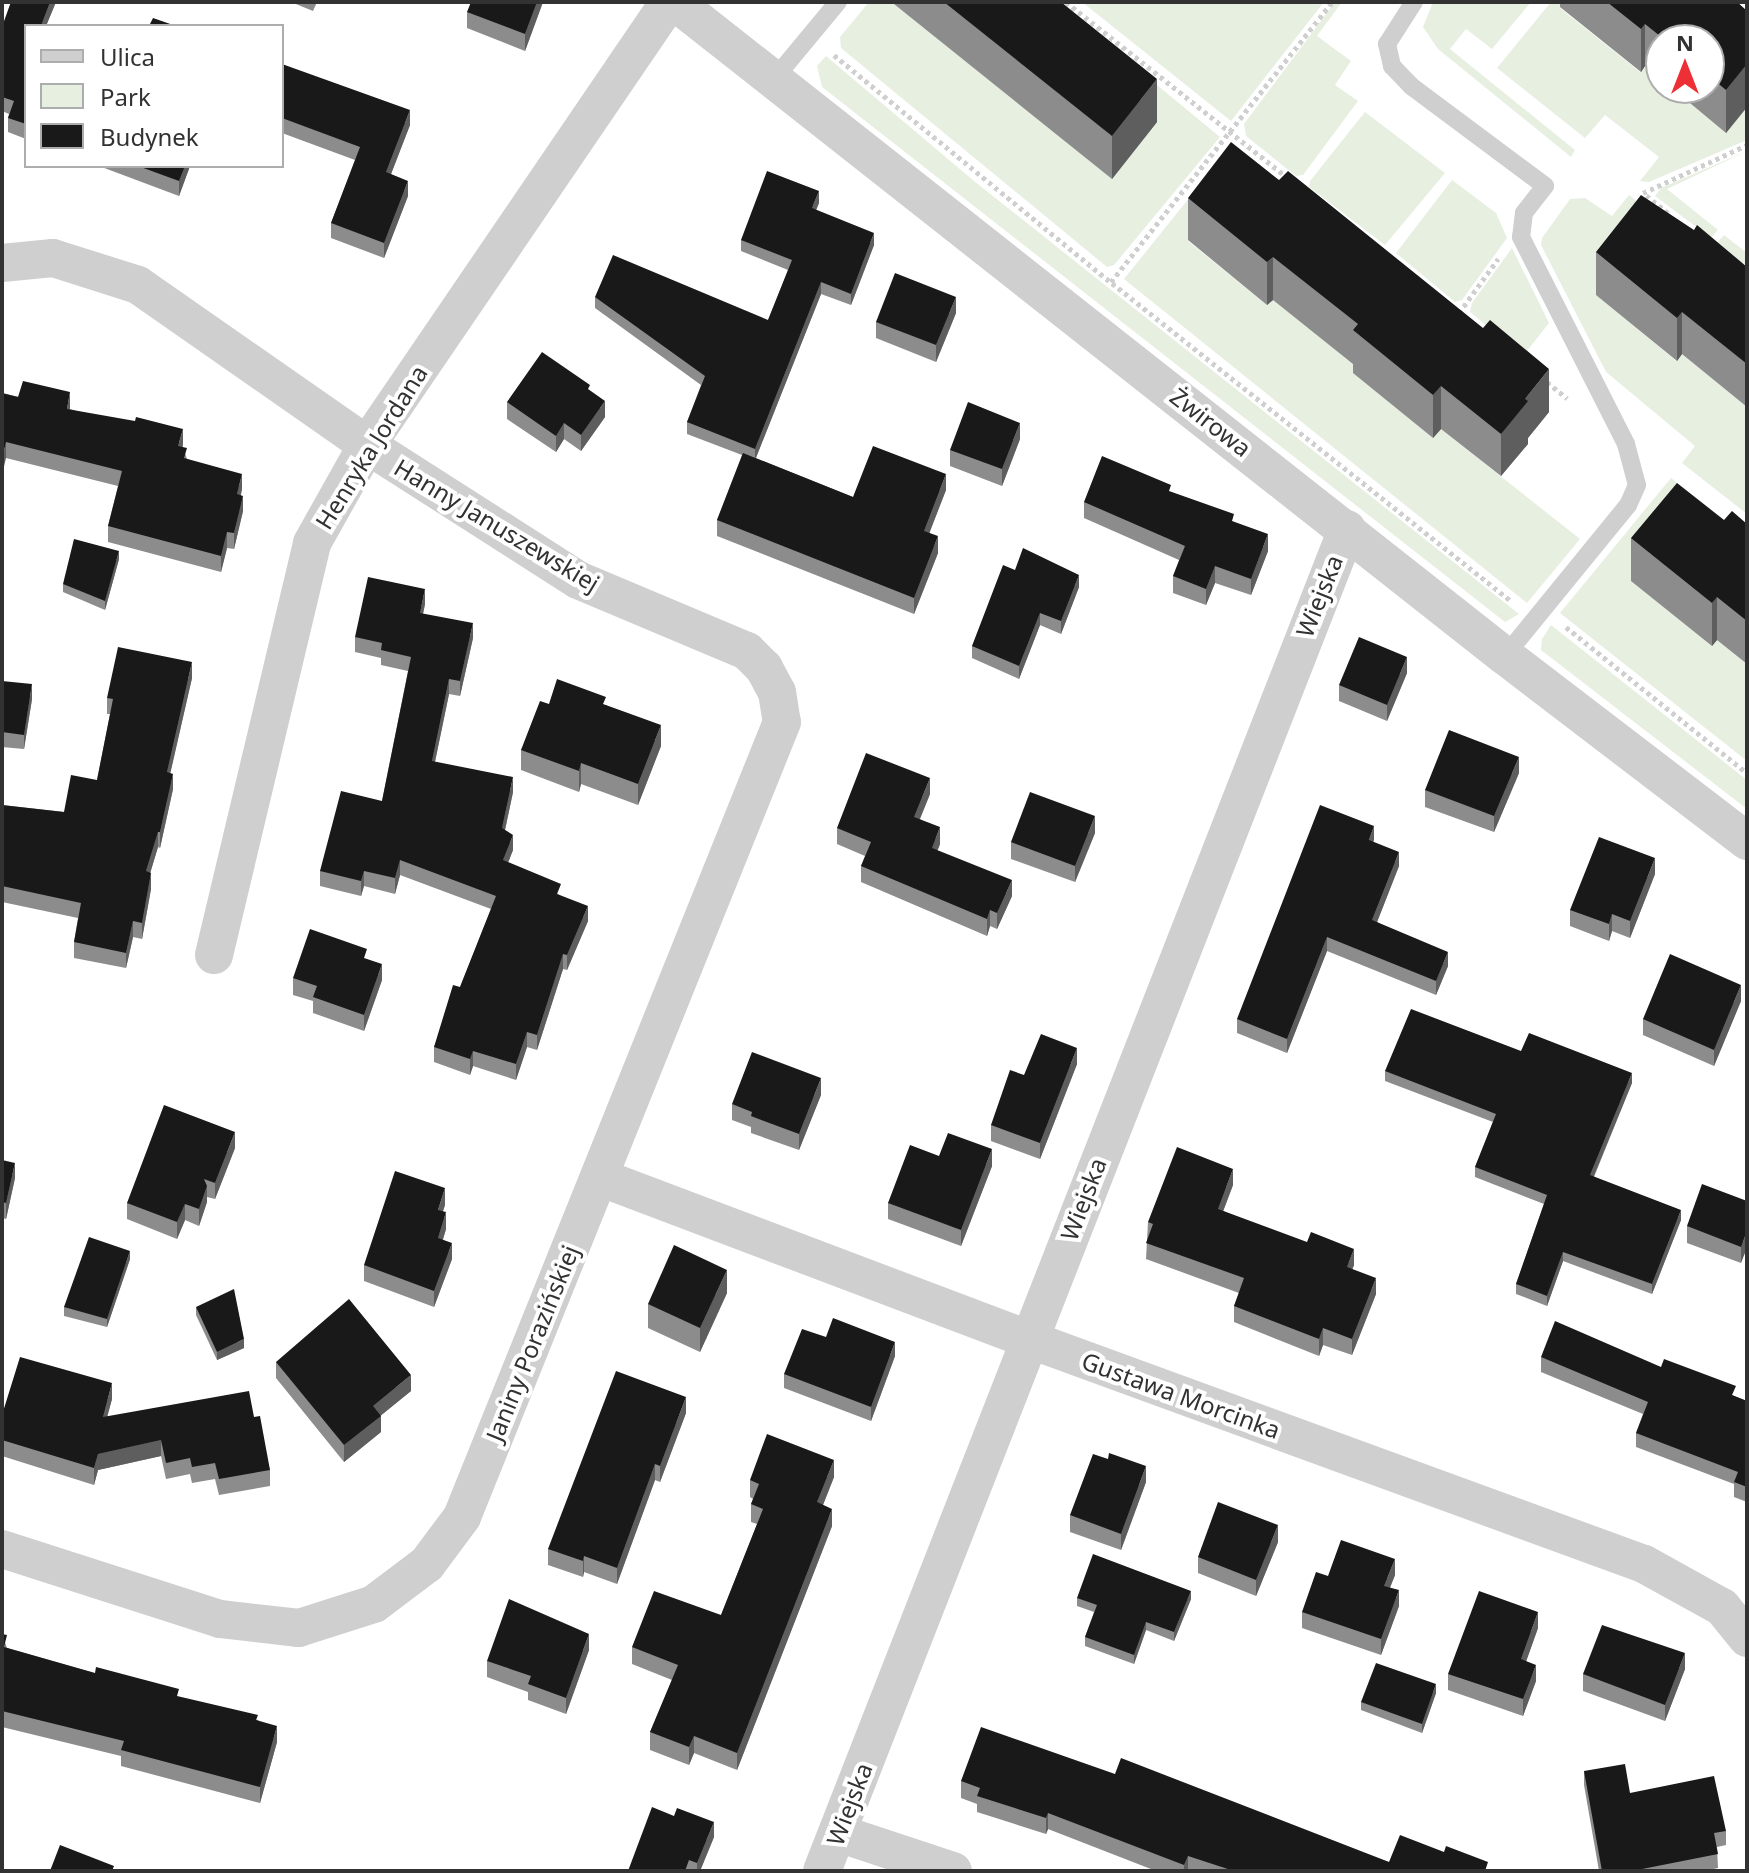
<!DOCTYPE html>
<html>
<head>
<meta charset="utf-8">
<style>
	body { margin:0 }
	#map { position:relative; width:1749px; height:1873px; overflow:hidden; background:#fff; font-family:"Noto Sans",sans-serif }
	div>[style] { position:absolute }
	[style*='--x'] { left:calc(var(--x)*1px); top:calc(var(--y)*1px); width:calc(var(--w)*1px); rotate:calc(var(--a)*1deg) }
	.green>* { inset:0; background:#e7efe0 }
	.path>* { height:5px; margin-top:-2.5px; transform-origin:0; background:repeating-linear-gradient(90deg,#cfcfcf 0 4px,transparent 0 8px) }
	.service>* { height:18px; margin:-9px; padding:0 9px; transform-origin:9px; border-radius:9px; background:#cfcfcf }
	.minor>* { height:38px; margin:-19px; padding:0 19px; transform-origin:19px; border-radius:19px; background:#cfcfcf }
	.wall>* { inset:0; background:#8c8c8c }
	.shaded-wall>* { inset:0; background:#5e5e5e }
	.building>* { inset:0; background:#191919 }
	span { translate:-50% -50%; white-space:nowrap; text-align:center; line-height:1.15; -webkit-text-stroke:8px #fff; paint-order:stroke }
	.street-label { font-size:24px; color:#323232 }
	.frame { position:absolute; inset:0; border:4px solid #323232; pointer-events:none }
	.legend { position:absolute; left:24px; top:24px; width:260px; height:144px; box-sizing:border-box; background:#fff; border:2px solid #adadad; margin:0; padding:10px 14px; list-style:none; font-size:24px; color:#323232 }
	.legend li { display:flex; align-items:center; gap:16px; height:40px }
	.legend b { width:40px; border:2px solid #adadad }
	.north { position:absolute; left:1645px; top:24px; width:80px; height:80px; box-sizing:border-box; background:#fff; border:2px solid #adadad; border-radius:50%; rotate:0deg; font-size:22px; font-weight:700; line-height:32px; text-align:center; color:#323232 }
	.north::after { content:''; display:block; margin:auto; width:28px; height:36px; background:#ed3035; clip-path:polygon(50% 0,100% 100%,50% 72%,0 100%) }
</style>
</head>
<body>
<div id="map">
	<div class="green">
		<div style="clip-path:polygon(869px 2px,896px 2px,1140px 71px,1220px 137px,1114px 265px,1107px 267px,841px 48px,840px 37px)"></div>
		<div style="clip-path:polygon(1082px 2px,1324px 2px,1231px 121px)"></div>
		<div style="clip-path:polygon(1335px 2px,1342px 2px,1317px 36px,1351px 61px,1335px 85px,1358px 101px,1303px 175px,1296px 176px,1246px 136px,1244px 124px)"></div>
		<div style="clip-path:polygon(1433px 2px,1531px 2px,1492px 49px,1466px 29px,1450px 49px,1575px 150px,1571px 157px,1438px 49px,1423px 27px)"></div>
		<div style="clip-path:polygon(1551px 2px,1564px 2px,1560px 8px,1640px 72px,1645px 66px,1661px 79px,1661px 88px,1672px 88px,1726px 132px,1747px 107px,1747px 140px,1649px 182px,1640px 181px,1659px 157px,1605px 115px,1585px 138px,1497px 68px)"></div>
		<div style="clip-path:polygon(826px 56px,974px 181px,1519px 614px,1505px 622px,822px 87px,817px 66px)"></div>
		<div style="clip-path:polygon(1365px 112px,1445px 173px,1385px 245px,1309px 187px,1310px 181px)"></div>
		<div style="clip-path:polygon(1231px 146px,1188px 241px,1267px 305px,1273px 300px,1358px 367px,1354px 373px,1433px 438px,1441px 429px,1580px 539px,1527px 603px,1124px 279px)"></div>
		<div style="clip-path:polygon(1747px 151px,1667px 189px,1718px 230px,1711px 238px,1655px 196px,1661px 188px)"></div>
		<div style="clip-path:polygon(1452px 180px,1496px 213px,1507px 238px,1462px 300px,1455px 302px,1396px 253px)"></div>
		<div style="clip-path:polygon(1629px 195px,1694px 247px,1597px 295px,1676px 361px,1682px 354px,1747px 407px,1747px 514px,1682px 463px,1695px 446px,1606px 372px,1541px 245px,1542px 238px,1570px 199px,1585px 198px,1612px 216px)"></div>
		<div style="clip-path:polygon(1724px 235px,1747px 253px,1747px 268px,1717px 243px)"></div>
		<div style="clip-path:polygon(1512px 248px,1549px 323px,1523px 356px,1470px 312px,1472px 303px)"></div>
		<div style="clip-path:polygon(1671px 478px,1732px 526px,1717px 640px,1747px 664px,1747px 761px,1560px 613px)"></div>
		<div style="clip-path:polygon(1551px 625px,1747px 780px,1747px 809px,1541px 650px,1542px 639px)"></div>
	</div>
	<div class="path">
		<div style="--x:1066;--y:2;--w:283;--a:38.4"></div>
		<div style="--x:834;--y:55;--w:360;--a:39.4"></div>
		<div style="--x:1112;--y:283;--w:510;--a:38.55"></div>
		<div style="--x:1668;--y:213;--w:32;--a:-141"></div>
		<div style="--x:1643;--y:193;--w:115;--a:-24.8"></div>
		<div style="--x:1111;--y:282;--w:357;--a:-51.7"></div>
		<div style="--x:1459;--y:313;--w:67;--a:-54.2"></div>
		<div style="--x:1547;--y:382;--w:26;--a:39"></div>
		<div style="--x:1566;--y:627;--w:233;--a:38.9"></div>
	</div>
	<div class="service">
		<div style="--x:1414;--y:2;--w:50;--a:122.7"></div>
		<div style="--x:1387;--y:44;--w:23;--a:77"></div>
		<div style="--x:1392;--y:66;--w:28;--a:46"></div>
		<div style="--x:1411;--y:86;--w:167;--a:36.7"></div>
		<div style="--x:1545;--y:186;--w:34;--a:128"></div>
		<div style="--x:1524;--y:213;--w:24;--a:97"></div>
		<div style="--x:1521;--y:237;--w:232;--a:63.1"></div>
		<div style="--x:1626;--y:444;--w:42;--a:75"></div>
		<div style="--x:1637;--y:485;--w:22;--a:114"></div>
		<div style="--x:1628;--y:505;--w:195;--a:129.2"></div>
		<div style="--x:774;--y:79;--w:100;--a:-50.3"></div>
	</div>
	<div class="minor">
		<div style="--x:675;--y:2;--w:1057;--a:38.24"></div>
		<div style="--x:1505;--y:656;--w:305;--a:37.4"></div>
		<div style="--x:2;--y:263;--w:51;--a:-5.6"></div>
		<div style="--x:53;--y:258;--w:89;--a:17.6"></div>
		<div style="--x:138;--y:285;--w:279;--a:34.9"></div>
		<div style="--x:367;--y:445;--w:250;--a:32.6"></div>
		<div style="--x:578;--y:580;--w:183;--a:22.8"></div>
		<div style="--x:747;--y:651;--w:24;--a:45"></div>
		<div style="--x:764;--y:668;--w:27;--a:62"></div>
		<div style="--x:777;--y:692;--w:30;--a:81"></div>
		<div style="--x:782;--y:722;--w:857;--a:111.93"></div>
		<div style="--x:462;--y:1517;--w:59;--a:126.7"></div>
		<div style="--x:427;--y:1564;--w:66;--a:143"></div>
		<div style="--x:374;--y:1604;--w:79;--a:162.3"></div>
		<div style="--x:299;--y:1628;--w:80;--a:-173.5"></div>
		<div style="--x:220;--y:1619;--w:229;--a:-162.2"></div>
		<div style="--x:214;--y:955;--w:423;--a:-76.6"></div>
		<div style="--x:312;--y:543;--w:112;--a:-60.7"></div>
		<div style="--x:367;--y:445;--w:536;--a:-55.72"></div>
		<div style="--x:599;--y:1177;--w:459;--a:20.7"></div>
		<div style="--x:1028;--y:1339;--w:656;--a:20.07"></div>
		<div style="--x:1644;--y:1564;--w:89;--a:28.9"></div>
		<div style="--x:1722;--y:1607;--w:40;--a:51"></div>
		<div style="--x:838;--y:1833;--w:121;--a:18.3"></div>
		<div style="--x:822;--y:1871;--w:1441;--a:-68.63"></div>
	</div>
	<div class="wall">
		<div style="clip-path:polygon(11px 2px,56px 2px,46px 26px,26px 26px,26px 139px,8px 132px,8px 118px,9px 114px,2px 111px,2px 27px)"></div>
		<div style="clip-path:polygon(291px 2px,317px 2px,313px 11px)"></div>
		<div style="clip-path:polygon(543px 2px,525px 51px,467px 28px,467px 12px)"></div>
		<div style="clip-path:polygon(894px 2px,1061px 2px,1157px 122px,1112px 179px,894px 4px)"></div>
		<div style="clip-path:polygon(1560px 2px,1737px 2px,1747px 11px,1747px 107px,1726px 133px,1672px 88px,1709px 88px,1709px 40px,1661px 40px,1661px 79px,1645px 66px,1641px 72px,1560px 7px)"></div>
		<div style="clip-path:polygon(282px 64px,410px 125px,391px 174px,408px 196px,384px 258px,331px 238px,331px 223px,355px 160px,282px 133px)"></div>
		<div style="clip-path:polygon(99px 166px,190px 166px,179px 196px)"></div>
		<div style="clip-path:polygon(1188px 198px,1549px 412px,1528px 438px,1528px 444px,1501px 476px,1441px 429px,1433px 438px,1353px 373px,1353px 364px,1273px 300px,1267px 305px,1188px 240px)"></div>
		<div style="clip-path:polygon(819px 203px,816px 210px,874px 245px,851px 305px,821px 294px,756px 458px,853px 497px,946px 490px,929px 533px,938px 553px,914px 614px,717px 536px,717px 520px,742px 455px,687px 434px,687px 422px,701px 385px,595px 308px,595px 297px,768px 320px,788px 270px,741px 251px,741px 240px)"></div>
		<div style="clip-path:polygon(1596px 252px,1747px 267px,1747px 407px,1682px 354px,1677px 361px,1596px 295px)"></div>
		<div style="clip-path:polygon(956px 313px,936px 362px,876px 338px,876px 322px)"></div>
		<div style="clip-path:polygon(590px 391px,605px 417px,581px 451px,564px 439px,556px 452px,507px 419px,507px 402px)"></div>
		<div style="clip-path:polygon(2px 393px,70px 409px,183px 444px,183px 447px,187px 459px,242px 489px,241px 495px,243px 511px,234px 549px,227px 548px,221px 572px,108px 542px,108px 526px,118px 486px,6px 458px)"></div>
		<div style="clip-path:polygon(1020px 439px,1002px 486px,950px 466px,950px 450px)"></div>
		<div style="clip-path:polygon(1171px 492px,1234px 522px,1268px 551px,1251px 595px,1215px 583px,1206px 605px,1173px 593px,1173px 576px,1179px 560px,1084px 518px,1084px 502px)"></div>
		<div style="clip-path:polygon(1724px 520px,1747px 524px,1747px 664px,1717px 640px,1712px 646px,1631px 581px,1631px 538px)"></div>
		<div style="clip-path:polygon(119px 559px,105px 610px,63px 592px,63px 584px)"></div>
		<div style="clip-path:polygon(1015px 570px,1079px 587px,1061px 634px,1040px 625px,1019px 679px,972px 658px,972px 646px)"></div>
		<div style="clip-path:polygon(425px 604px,423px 614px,473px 638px,460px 696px,449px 694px,435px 762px,513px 792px,505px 830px,513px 850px,508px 862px,561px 896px,588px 921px,567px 970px,563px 969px,537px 1050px,527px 1047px,516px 1080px,473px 1066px,470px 1075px,434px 1062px,434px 1047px,460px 987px,491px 909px,400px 875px,395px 894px,364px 886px,361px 896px,320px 886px,320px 871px,382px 801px,408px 671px,381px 665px,381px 658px,355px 652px,355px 637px)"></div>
		<div style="clip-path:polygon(1407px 673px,1387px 721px,1339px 701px,1339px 685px)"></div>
		<div style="clip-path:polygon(192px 678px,170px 773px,173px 789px,160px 848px,158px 847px,150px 873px,151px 889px,142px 939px,133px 937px,126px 968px,74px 958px,74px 942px,78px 918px,2px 902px,2px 805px,64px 812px,97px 780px,110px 714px,107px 714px,107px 698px)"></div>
		<div style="clip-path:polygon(2px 681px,32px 699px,24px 749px,2px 747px)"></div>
		<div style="clip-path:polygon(549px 704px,606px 705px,661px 746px,638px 805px,581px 784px,579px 792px,521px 770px,521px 750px)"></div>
		<div style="clip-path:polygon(1519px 773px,1494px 832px,1425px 807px,1425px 790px)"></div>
		<div style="clip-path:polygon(930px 794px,920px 819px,940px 844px,937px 851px,1012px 896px,997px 929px,990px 926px,987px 936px,861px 882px,861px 866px,865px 856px,837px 844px,837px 828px)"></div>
		<div style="clip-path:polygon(1095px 833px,1075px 882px,1011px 859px,1011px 842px)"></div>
		<div style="clip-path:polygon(1374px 840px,1373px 842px,1399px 866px,1377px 922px,1448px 966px,1436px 995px,1327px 951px,1287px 1053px,1237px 1033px,1237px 1019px)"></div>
		<div style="clip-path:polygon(1655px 874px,1630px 938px,1612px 931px,1609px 941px,1570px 926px,1570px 910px)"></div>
		<div style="clip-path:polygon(367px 959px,382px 980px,364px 1031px,313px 1013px,313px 1001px,293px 995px,293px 978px)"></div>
		<div style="clip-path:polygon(1741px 1001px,1714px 1066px,1643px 1035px,1643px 1019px)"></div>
		<div style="clip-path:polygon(1521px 1051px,1632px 1083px,1594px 1177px,1681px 1220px,1652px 1294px,1563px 1261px,1547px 1306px,1516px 1294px,1516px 1284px,1544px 1204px,1475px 1177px,1475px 1167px,1493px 1122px,1385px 1081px,1385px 1071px)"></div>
		<div style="clip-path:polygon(1077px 1064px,1040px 1159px,991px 1141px,991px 1125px,1024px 1075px)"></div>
		<div style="clip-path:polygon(821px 1095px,799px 1150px,751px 1133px,751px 1127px,732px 1120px,732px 1104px)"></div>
		<div style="clip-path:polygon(235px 1148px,215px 1199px,207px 1197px,207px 1202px,199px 1226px,185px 1220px,177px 1239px,127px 1219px,127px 1203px)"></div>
		<div style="clip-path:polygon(939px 1156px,992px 1166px,961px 1246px,888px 1219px,888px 1203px)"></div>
		<div style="clip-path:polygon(2px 1160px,15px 1178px,6px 1219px,2px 1218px)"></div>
		<div style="clip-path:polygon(1233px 1185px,1223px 1211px,1354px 1265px,1352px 1269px,1376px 1294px,1352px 1355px,1323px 1345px,1319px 1356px,1234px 1322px,1234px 1306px,1239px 1293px,1146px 1259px,1148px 1222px)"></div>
		<div style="clip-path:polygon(1747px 1201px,1741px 1263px,1687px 1243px,1687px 1226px)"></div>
		<div style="clip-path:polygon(445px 1205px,443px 1211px,446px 1229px,443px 1240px,452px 1259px,434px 1307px,364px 1281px,364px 1265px)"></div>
		<div style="clip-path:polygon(130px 1259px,107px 1327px,64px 1316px,64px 1307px)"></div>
		<div style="clip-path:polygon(727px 1293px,700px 1352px,648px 1328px,648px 1304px)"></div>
		<div style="clip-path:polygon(196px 1307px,244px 1348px,217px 1360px,196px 1315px)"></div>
		<div style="clip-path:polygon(826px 1337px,895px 1356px,871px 1421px,784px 1388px,784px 1374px)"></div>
		<div style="clip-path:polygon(1541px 1357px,1661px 1367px,1747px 1401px,1747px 1502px,1734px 1497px,1734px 1484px,1636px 1447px,1636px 1433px,1643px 1414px,1541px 1372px)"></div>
		<div style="clip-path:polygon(276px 1362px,411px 1391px,381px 1415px,381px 1432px,344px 1462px,276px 1378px)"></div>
		<div style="clip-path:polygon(112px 1399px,107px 1416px,254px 1417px,270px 1470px,270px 1486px,219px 1495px,215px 1479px,192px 1483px,190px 1474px,166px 1479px,161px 1456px,98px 1470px,94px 1485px,2px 1456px,2px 1415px)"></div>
		<div style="clip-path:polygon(686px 1413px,660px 1482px,655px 1480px,617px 1584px,584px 1572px,583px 1577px,548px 1565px,548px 1549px)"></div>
		<div style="clip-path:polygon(834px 1477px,823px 1505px,832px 1526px,737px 1770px,694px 1753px,689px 1765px,650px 1750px,650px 1732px,672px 1680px,632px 1664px,632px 1647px,721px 1615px,757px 1524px,751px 1522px,751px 1504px,753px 1499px,750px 1497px,750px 1480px)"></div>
		<div style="clip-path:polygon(1146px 1482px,1121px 1550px,1070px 1532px,1070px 1515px)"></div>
		<div style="clip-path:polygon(1278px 1542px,1256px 1596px,1198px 1573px,1198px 1557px)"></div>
		<div style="clip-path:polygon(1395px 1575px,1390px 1588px,1399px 1606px,1381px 1655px,1302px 1628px,1302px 1612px)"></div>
		<div style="clip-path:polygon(1077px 1598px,1191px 1599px,1174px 1641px,1146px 1630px,1134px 1664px,1085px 1646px,1085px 1637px,1094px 1612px,1077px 1606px)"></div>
		<div style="clip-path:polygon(1538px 1628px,1526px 1661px,1536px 1681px,1523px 1716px,1448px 1690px,1448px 1674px)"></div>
		<div style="clip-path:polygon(2px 1634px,7px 1648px,258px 1720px,277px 1742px,260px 1803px,121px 1766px,121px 1756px,2px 1727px)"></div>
		<div style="clip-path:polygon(589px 1650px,566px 1714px,528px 1700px,528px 1692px,487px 1677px,487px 1661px)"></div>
		<div style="clip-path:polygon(1685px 1669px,1665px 1721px,1583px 1691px,1583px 1674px)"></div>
		<div style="clip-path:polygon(1436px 1693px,1422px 1733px,1361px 1710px,1361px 1702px)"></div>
		<div style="clip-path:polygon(1584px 1771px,1630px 1793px,1726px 1831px,1726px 1845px,1717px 1847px,1718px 1868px,1704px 1871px,1599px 1871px,1584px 1785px)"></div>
		<div style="clip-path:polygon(1115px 1774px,1389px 1862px,1488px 1871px,1156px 1871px,1048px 1829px,1046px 1834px,977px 1812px,977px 1804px,961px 1798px,961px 1781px)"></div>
		<div style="clip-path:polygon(714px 1837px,700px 1871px,628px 1871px)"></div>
	</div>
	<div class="shaded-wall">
		<div style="clip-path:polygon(50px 2px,56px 2px,46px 26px,41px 26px)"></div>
		<div style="clip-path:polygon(537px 2px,543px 2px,525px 51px,525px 34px)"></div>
		<div style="clip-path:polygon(1645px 24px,1645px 66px,1641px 72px,1641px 29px)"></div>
		<div style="clip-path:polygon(1747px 64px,1747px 107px,1726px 133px,1726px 90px)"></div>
		<div style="clip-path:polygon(1157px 79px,1157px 122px,1112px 179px,1112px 136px)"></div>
		<div style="clip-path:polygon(410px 110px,410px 125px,386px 187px,386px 172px)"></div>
		<div style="clip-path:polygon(185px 166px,190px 166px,179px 196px,179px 181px)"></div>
		<div style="clip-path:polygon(408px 181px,408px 196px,384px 258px,384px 243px)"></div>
		<div style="clip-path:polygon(819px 191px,819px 203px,812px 220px,812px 208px)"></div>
		<div style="clip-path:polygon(874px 233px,874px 245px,851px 305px,851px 294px)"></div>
		<div style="clip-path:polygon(1273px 257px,1273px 300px,1267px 305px,1267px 262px)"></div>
		<div style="clip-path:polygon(821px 282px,821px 294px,755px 460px,755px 449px)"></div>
		<div style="clip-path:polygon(956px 297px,956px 313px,936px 362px,936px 345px)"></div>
		<div style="clip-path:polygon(1682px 312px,1682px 354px,1677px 361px,1677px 318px)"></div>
		<div style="clip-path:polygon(1549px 369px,1549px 412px,1528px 438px,1528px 444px,1501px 476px,1501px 434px,1525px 399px)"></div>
		<div style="clip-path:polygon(1441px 386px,1441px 429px,1433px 438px,1433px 395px)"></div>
		<div style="clip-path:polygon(70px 392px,70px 408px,67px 424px,67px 409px)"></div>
		<div style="clip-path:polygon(605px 401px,605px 417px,581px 451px,581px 435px)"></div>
		<div style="clip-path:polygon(564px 423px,564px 439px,556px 452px,556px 436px)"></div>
		<div style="clip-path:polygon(1020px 423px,1020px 439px,1002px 486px,1002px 469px)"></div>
		<div style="clip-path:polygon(183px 429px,183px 444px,178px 461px,178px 446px)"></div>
		<div style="clip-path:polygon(6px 442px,6px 458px,2px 475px,2px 460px)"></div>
		<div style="clip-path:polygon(242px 474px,242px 489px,237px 510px,237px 494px)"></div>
		<div style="clip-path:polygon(946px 474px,946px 490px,924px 547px,924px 531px)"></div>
		<div style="clip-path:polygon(243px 496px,243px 511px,234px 549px,234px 533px)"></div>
		<div style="clip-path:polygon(227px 532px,227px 548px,221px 572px,221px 556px)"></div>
		<div style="clip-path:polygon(1268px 534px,1268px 551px,1251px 595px,1251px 579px)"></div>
		<div style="clip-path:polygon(938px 536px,938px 553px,914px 614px,914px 598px)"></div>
		<div style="clip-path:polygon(119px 551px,119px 559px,105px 610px,105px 601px)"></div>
		<div style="clip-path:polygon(1215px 566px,1215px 583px,1206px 605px,1206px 589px)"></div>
		<div style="clip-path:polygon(1079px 575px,1079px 587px,1061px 634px,1061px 621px)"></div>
		<div style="clip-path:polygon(425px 589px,425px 604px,420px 628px,420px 613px)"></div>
		<div style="clip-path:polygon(1717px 597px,1717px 640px,1712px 646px,1712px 603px)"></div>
		<div style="clip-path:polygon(1040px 613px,1040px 625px,1019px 679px,1019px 666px)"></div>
		<div style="clip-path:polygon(473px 623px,473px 638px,460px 696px,460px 681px)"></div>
		<div style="clip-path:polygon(1407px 657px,1407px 673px,1387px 721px,1387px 705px)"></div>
		<div style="clip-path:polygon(192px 662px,192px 678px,167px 788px,167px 772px)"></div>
		<div style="clip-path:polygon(449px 679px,449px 694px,432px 776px,432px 761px)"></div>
		<div style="clip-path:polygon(32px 684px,32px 699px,24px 749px,24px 735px)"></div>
		<div style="clip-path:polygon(661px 725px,661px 746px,638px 805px,638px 784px)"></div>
		<div style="clip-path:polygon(1519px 757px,1519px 773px,1494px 832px,1494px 816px)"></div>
		<div style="clip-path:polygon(581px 763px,581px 784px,579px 792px,579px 771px)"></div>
		<div style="clip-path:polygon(173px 774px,173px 789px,160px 848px,160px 832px)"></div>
		<div style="clip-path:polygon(513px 777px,513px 792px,502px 844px,502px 828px)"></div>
		<div style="clip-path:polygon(930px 778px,930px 794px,914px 833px,914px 817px)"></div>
		<div style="clip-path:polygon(1095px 816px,1095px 833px,1075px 882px,1075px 866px)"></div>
		<div style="clip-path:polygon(1374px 826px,1374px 840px,1369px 854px,1369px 840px)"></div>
		<div style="clip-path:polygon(940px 827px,940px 844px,932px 865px,932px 848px)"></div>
		<div style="clip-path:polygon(158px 832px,158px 847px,146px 887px,146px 871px)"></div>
		<div style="clip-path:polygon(513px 835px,513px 850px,503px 876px,503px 860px)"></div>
		<div style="clip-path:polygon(1399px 852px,1399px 866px,1372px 935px,1372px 920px)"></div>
		<div style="clip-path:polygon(1655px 858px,1655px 874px,1630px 938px,1630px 921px)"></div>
		<div style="clip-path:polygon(400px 860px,400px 875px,395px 894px,395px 878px)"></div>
		<div style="clip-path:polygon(364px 871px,364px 886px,361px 896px,361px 881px)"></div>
		<div style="clip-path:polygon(151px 873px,151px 889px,142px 939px,142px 923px)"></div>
		<div style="clip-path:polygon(1012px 880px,1012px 896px,997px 929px,997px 913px)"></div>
		<div style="clip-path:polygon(588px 906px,588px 921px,567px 970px,567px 955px)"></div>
		<div style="clip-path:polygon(990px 910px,990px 926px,987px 936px,987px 919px)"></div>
		<div style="clip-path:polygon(1612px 914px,1612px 931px,1609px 941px,1609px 924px)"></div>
		<div style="clip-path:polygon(133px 921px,133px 937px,126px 968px,126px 953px)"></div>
		<div style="clip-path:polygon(1327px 937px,1327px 951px,1287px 1053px,1287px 1039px)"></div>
		<div style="clip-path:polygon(1448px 952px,1448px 966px,1436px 995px,1436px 981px)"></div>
		<div style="clip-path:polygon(563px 954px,563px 969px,537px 1050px,537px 1035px)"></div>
		<div style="clip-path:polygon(382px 964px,382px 980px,364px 1031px,364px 1015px)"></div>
		<div style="clip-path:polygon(1741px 985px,1741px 1001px,1714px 1066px,1714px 1050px)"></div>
		<div style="clip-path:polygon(527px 1032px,527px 1047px,516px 1080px,516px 1064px)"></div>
		<div style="clip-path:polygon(1077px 1048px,1077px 1064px,1040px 1159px,1040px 1143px)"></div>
		<div style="clip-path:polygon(473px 1051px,473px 1066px,470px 1075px,470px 1059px)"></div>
		<div style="clip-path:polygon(1632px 1073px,1632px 1083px,1590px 1185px,1590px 1175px)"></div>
		<div style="clip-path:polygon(821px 1078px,821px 1095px,799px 1150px,799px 1134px)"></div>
		<div style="clip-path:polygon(235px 1132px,235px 1148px,215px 1199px,215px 1183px)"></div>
		<div style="clip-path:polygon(992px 1149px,992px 1166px,961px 1246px,961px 1230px)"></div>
		<div style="clip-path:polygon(15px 1163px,15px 1178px,6px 1219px,6px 1203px)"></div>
		<div style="clip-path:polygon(1233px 1169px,1233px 1185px,1218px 1225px,1218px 1209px)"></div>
		<div style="clip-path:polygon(207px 1186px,207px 1202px,199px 1226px,199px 1209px)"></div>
		<div style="clip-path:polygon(445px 1188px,445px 1205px,438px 1226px,438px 1210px)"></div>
		<div style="clip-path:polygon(185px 1204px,185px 1220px,177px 1239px,177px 1222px)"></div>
		<div style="clip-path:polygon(1681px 1210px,1681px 1220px,1652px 1294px,1652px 1284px)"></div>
		<div style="clip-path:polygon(446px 1212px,446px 1229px,438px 1254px,438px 1238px)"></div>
		<div style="clip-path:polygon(1747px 1231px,1747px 1248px,1741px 1263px,1741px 1247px)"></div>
		<div style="clip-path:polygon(452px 1243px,452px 1259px,434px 1307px,434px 1291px)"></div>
		<div style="clip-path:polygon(1354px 1249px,1354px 1265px,1347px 1284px,1347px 1267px)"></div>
		<div style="clip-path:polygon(130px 1251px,130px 1259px,107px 1327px,107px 1319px)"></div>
		<div style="clip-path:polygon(1563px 1252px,1563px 1261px,1547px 1306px,1547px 1296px)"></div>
		<div style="clip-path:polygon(727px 1270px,727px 1293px,700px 1352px,700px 1328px)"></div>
		<div style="clip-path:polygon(1376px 1278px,1376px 1294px,1352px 1355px,1352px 1339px)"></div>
		<div style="clip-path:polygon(1323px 1328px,1323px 1345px,1319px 1356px,1319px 1339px)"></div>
		<div style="clip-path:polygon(244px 1339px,244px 1348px,217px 1360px,217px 1352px)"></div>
		<div style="clip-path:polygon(895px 1342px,895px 1356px,871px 1421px,871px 1407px)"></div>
		<div style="clip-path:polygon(411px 1375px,411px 1391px,373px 1422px,373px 1406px)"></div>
		<div style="clip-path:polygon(112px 1383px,112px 1399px,103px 1433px,103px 1417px)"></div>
		<div style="clip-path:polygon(686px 1397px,686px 1413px,660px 1482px,660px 1466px)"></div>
		<div style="clip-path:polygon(381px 1416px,381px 1432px,344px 1462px,344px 1445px)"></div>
		<div style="clip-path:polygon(161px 1440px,161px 1456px,98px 1470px,94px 1485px,94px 1468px,98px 1454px)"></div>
		<div style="clip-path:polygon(834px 1460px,834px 1477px,817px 1520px,817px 1502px)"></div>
		<div style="clip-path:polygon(655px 1464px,655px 1480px,617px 1584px,617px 1568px)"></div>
		<div style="clip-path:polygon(1146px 1466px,1146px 1482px,1121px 1550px,1121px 1534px)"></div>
		<div style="clip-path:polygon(832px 1509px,832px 1526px,737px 1770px,737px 1753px)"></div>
		<div style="clip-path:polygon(1278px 1525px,1278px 1542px,1256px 1596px,1256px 1580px)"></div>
		<div style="clip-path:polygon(584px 1556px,584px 1572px,583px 1577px,583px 1561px)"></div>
		<div style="clip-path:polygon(1395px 1559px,1395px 1575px,1384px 1602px,1384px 1586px)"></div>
		<div style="clip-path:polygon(1399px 1590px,1399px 1606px,1381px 1655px,1381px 1639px)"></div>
		<div style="clip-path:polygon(1191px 1591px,1191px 1599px,1174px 1641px,1174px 1632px)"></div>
		<div style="clip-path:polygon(1538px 1612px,1538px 1628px,1521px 1676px,1521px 1659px)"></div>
		<div style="clip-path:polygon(1146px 1622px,1146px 1630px,1134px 1664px,1134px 1655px)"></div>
		<div style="clip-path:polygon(589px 1634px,589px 1650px,566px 1714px,566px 1698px)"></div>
		<div style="clip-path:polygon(1685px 1653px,1685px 1669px,1665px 1721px,1665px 1705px)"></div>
		<div style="clip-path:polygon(1536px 1665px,1536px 1681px,1523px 1716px,1523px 1699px)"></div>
		<div style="clip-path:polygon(1436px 1684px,1436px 1693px,1422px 1733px,1422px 1724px)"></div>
		<div style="clip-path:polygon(277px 1726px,277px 1742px,260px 1803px,260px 1787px)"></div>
		<div style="clip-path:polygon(694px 1736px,694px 1753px,689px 1765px,689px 1747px)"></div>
		<div style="clip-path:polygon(1048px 1813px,1048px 1829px,1046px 1834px,1046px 1818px)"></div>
		<div style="clip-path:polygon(714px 1822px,714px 1837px,700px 1871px,697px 1871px,697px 1863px)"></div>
		<div style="clip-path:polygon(1188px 1856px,1188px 1871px,1184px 1871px,1184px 1865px)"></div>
	</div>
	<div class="building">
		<div style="clip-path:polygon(11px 2px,50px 2px,41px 26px,26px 26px,26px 124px,8px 118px,14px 101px,2px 97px,2px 27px)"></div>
		<div style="clip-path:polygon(471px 2px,537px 2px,525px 34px,467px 12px)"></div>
		<div style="clip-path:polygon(944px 2px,1061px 2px,1157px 79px,1112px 136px)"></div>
		<div style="clip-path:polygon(1607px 2px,1737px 2px,1747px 11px,1747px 64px,1726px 90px,1709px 76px,1709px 40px,1665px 40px,1645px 24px,1641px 29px)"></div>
		<div style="clip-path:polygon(153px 18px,176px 26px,149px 26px)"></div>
		<div style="clip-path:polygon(282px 64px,410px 110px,386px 172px,408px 181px,384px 243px,331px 223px,360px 147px,282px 118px)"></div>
		<div style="clip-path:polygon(1231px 142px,1279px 180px,1288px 171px,1483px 328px,1490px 320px,1549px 369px,1525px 399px,1528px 401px,1501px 434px,1441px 386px,1433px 395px,1353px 330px,1358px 324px,1273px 257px,1267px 262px,1188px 198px)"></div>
		<div style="clip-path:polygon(138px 166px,185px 166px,179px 181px)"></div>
		<div style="clip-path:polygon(767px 171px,819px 191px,812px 208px,874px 233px,851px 294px,821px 282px,755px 449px,687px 422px,705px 376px,595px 297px,613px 255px,768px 320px,792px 260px,741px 240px)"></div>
		<div style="clip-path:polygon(1641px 195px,1694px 230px,1697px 225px,1747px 267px,1747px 364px,1682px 312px,1677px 318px,1596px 252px)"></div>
		<div style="clip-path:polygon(895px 273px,956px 297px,936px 345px,876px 322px)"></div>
		<div style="clip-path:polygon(542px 352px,590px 385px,588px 389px,605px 401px,581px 435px,564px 423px,556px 436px,507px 402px)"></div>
		<div style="clip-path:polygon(23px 381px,70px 392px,67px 409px,135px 421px,136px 417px,183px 429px,178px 446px,187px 448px,184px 458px,242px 474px,237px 494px,243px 496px,234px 533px,227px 532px,221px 556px,108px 526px,122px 471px,6px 442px,2px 460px,2px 393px,18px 397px)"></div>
		<div style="clip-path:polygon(968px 402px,1020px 423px,1002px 469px,950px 450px)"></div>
		<div style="clip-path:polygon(873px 446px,946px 474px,924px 531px,938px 536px,914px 598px,717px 520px,743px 453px,853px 497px)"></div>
		<div style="clip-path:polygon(1102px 456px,1171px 485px,1169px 491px,1234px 514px,1232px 521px,1268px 534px,1251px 579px,1215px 566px,1206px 589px,1173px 576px,1185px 546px,1084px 502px)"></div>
		<div style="clip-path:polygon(1677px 483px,1724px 520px,1732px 511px,1747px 524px,1747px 621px,1717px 597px,1712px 603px,1631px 538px)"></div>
		<div style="clip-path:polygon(74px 539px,119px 551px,105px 601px,63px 584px)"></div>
		<div style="clip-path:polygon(1023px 548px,1079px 575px,1061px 621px,1040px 613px,1019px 666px,972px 646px,1003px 565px,1015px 570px)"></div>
		<div style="clip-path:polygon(368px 577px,425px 589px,420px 613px,473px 623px,460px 681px,449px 679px,432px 761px,513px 777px,502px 828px,513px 835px,503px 860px,561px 884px,557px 894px,588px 906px,567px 955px,563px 954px,537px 1035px,527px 1032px,516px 1064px,473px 1051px,470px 1059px,434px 1047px,453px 985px,460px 987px,496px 896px,400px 860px,395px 878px,364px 871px,361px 881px,320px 871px,341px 791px,382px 801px,411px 657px,381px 650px,382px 643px,355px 637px)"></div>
		<div style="clip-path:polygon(1359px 637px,1407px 657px,1387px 705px,1339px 685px)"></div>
		<div style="clip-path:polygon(118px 647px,192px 662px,167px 772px,173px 774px,160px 832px,158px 832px,146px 871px,151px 873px,142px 923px,133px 921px,126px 953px,74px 942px,81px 903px,2px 886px,2px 805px,64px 812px,71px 775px,97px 780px,113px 699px,107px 698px)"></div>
		<div style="clip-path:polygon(557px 679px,606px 697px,603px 704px,661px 725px,638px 784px,581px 763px,579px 771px,521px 750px,540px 701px,549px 704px)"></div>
		<div style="clip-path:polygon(2px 681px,32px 684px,24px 735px,2px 732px)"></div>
		<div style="clip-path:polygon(1449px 730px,1519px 757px,1494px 816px,1425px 790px)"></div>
		<div style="clip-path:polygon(866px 753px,930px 778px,914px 817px,940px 827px,932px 848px,1012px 880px,997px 913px,990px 910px,987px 919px,861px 866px,871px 842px,837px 828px)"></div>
		<div style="clip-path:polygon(1030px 792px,1095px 816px,1075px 866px,1011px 842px)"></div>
		<div style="clip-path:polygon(1320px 805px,1374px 826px,1369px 840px,1399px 852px,1372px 920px,1448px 952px,1436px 981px,1327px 937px,1287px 1039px,1237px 1019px)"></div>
		<div style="clip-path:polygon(1599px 837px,1655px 858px,1630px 921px,1612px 914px,1609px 924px,1570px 910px)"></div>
		<div style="clip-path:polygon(310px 929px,367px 949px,364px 958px,382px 964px,364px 1015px,313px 997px,317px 986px,293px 978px)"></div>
		<div style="clip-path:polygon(1670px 954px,1741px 985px,1714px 1050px,1643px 1019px)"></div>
		<div style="clip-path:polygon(1411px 1009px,1521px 1051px,1529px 1033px,1632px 1073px,1590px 1175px,1681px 1210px,1652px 1284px,1563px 1252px,1547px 1296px,1516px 1284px,1547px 1195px,1475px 1167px,1496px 1114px,1385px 1071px)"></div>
		<div style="clip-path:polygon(1041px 1034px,1077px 1048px,1040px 1143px,991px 1125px,1010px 1070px,1024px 1075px)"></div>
		<div style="clip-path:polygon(752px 1052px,821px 1078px,799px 1134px,751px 1116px,752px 1112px,732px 1104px)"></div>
		<div style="clip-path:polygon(164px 1105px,235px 1132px,215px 1183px,204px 1179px,207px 1186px,199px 1209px,185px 1204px,177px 1222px,127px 1203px)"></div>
		<div style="clip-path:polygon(948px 1133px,992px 1149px,961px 1230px,888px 1203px,910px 1145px,939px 1156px)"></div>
		<div style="clip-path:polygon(1177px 1147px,1233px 1169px,1218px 1209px,1307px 1242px,1311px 1232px,1354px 1249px,1347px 1267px,1376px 1278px,1352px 1339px,1323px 1328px,1319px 1339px,1234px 1306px,1244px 1278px,1146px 1243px,1153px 1224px,1148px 1222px)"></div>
		<div style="clip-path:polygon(2px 1160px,15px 1163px,6px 1203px,2px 1202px)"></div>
		<div style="clip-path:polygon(395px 1171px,445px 1188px,438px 1210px,446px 1212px,438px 1238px,452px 1243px,434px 1291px,364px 1265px)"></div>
		<div style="clip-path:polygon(1702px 1184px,1747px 1201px,1747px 1231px,1741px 1247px,1687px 1226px)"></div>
		<div style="clip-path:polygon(89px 1237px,130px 1251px,107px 1319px,64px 1307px)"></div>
		<div style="clip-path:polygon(674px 1245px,727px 1270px,700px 1328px,648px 1304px)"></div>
		<div style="clip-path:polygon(234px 1289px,244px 1339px,217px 1352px,196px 1307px)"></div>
		<div style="clip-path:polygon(349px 1299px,411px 1375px,373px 1406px,381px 1416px,344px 1445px,276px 1362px)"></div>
		<div style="clip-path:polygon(833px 1318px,895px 1342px,871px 1407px,784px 1374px,802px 1329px,826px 1337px)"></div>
		<div style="clip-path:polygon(1555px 1321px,1661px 1367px,1664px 1359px,1736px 1386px,1732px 1395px,1747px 1401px,1747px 1487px,1734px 1482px,1738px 1472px,1636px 1433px,1648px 1402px,1541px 1357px)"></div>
		<div style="clip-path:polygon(20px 1357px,112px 1383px,103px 1417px,249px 1391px,254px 1417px,260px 1416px,270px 1470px,219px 1479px,215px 1463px,192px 1467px,190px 1458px,166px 1463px,161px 1440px,98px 1454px,94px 1468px,2px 1440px,2px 1415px)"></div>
		<div style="clip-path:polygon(616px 1371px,686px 1397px,660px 1466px,655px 1464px,617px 1568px,584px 1556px,583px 1561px,548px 1549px)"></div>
		<div style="clip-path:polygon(767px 1434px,834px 1460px,817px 1502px,832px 1509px,737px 1753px,694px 1736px,689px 1747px,650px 1732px,678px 1665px,632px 1647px,654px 1591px,721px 1615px,763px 1509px,751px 1504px,759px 1484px,750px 1480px)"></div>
		<div style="clip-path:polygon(1109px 1453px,1146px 1466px,1121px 1534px,1070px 1515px,1093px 1454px,1108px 1459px)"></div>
		<div style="clip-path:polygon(1218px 1502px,1278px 1525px,1256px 1580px,1198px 1557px)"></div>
		<div style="clip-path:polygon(1341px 1540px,1395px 1559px,1384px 1586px,1399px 1590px,1381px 1639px,1302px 1612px,1316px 1572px,1328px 1576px)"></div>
		<div style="clip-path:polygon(1093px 1554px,1191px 1591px,1174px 1632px,1146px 1622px,1134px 1655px,1085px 1637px,1097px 1605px,1077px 1598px)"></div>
		<div style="clip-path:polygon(1479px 1591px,1538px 1612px,1521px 1659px,1536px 1665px,1523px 1699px,1448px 1674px)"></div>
		<div style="clip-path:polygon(509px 1599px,589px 1634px,566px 1698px,528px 1684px,531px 1676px,487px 1661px)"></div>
		<div style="clip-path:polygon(1602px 1625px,1685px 1653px,1665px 1705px,1583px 1674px)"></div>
		<div style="clip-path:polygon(2px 1634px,7px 1635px,4px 1647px,95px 1673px,96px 1667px,179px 1689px,177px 1696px,258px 1715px,256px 1720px,277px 1726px,260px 1787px,121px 1750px,124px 1741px,2px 1711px)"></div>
		<div style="clip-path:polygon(1376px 1663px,1436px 1684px,1422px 1724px,1361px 1702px)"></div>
		<div style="clip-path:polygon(981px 1727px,1115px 1774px,1121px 1758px,1389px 1862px,1400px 1835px,1444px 1852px,1446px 1846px,1488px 1862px,1485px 1871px,1234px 1871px,1188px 1856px,1184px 1865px,1048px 1813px,1046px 1818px,977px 1796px,980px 1788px,961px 1781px)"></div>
		<div style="clip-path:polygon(1625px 1764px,1630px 1793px,1714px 1776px,1726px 1831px,1714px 1833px,1718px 1854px,1632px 1871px,1602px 1871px,1584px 1771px)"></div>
		<div style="clip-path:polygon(652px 1807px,674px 1816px,677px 1808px,714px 1822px,697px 1863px,689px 1860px,685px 1871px,628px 1871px)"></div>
		<div style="clip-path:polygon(60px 1845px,114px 1866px,112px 1871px,50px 1871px)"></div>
	</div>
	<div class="street-label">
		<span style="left:1211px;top:422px;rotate:38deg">Żwirowa</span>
		<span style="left:371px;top:447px;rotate:-58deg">Henryka Jordana</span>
		<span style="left:497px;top:525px;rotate:31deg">Hanny Januszewskiej</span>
		<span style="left:1319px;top:596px;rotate:-68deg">Wiejska</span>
		<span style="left:1083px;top:1199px;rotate:-69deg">Wiejska</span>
		<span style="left:532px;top:1343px;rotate:-68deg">Janiny Porazińskiej</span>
		<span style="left:1181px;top:1395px;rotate:20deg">Gustawa Morcinka</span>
		<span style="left:849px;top:1804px;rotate:-69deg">Wiejska</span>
	</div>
	<div class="frame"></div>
	<ul class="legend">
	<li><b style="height:10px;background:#cfcfcf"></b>Ulica</li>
	<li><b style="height:22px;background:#e7efe0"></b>Park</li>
	<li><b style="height:22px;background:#191919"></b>Budynek</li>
	</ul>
	<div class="north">N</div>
</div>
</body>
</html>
